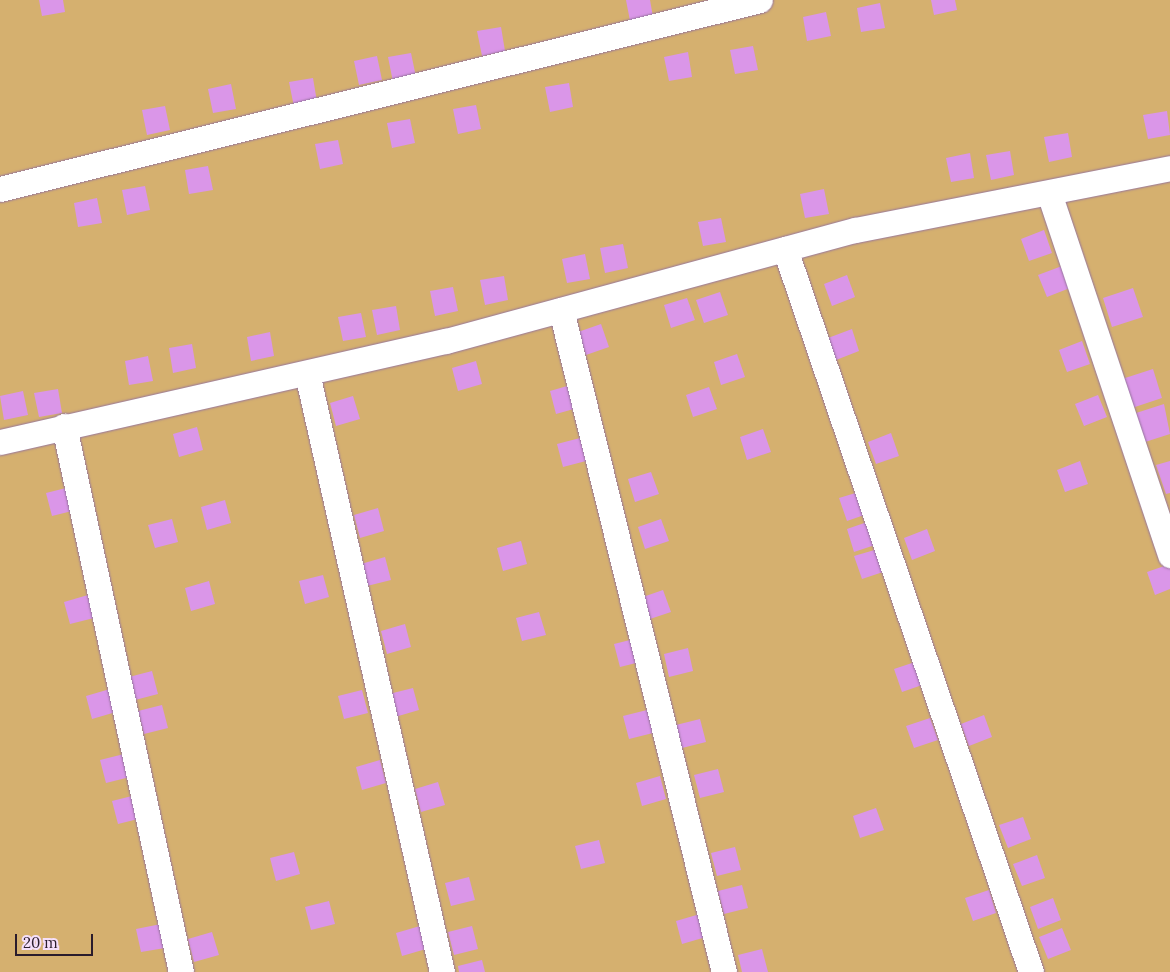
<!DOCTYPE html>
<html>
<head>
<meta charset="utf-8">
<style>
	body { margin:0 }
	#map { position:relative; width:1170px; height:972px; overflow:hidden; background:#f5dff9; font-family:Lora,serif }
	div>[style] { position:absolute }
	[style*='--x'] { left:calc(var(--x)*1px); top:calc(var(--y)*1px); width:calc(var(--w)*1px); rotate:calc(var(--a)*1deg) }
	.green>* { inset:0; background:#d5b06f }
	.building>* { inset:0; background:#da96e8 }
	.roads { filter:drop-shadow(0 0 1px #96759d) drop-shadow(0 0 1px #96759d) }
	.minor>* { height:25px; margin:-12.5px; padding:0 12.5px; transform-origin:12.5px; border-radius:12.5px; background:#fff }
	span { translate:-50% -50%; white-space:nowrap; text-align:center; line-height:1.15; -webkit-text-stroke:4px #f5dff9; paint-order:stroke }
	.scale { position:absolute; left:15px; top:934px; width:78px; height:22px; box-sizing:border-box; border:2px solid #2a1c2c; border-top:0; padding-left:6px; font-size:15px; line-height:18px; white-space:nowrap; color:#2a1c2c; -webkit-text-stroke:4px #f5dff9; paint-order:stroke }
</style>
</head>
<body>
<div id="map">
	<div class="green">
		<div style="clip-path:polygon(0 0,1170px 0,1170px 972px,0 972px)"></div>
	</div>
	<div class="building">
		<div style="clip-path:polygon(39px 0,63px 0,65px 12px,42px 16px)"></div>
		<div style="clip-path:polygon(626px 0,650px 0,653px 17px,630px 21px)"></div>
		<div style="clip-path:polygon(931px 0,955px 0,957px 10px,934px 15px)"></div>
		<div style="clip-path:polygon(880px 3px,885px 28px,861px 32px,857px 8px)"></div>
		<div style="clip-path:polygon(826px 12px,831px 36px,807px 41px,803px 17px)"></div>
		<div style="clip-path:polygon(501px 27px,505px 51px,482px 56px,477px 31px)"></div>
		<div style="clip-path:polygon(753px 46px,758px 70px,735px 74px,730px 50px)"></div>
		<div style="clip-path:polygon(688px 52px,692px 77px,669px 81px,664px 57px)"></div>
		<div style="clip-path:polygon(411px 53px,416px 77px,393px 82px,388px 57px)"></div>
		<div style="clip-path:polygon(377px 56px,382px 80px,359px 85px,354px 61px)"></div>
		<div style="clip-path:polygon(313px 78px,317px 102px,294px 107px,289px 82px)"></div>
		<div style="clip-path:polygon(569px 83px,573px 107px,550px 112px,545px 87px)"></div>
		<div style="clip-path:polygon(231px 84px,236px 109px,213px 113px,208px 89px)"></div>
		<div style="clip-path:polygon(476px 105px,481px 129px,458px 134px,453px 109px)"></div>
		<div style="clip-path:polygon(165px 106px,170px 130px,147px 135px,142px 110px)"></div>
		<div style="clip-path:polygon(1167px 111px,1170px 135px,1148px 139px,1143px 115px)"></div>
		<div style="clip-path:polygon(410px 119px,415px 143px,392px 148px,387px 123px)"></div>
		<div style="clip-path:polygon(1068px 133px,1072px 157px,1049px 162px,1044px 137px)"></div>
		<div style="clip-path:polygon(338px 140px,343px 164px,320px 169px,315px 144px)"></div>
		<div style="clip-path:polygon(1010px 151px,1014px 175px,991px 180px,986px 155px)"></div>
		<div style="clip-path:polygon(970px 153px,974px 178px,951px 182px,946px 158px)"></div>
		<div style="clip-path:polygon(208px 166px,213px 190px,189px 194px,185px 170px)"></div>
		<div style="clip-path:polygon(145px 186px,150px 210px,127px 215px,122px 190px)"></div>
		<div style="clip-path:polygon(824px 189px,829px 214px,805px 218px,800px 194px)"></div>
		<div style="clip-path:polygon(97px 198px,102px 223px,78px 227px,74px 203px)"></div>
		<div style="clip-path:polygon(721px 218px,726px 242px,703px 246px,698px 222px)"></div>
		<div style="clip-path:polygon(1044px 230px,1052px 253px,1029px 261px,1021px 239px)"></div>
		<div style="clip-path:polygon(623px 244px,628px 268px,605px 273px,600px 248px)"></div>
		<div style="clip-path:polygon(585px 254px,590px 279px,567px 283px,562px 259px)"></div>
		<div style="clip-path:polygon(1062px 266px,1070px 288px,1047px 297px,1038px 275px)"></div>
		<div style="clip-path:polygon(847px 275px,855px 297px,832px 306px,824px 284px)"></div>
		<div style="clip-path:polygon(504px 276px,508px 300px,485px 305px,480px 280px)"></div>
		<div style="clip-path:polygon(453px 287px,458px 311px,435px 316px,430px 291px)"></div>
		<div style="clip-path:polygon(1133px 288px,1143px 317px,1112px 327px,1103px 298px)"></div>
		<div style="clip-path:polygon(720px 292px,728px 315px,704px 323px,696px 300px)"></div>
		<div style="clip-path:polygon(687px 298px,695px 320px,671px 328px,664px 305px)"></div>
		<div style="clip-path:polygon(396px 306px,400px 330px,377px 335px,372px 310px)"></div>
		<div style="clip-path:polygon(361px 313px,366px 337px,343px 341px,338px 317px)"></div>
		<div style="clip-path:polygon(601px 324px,609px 347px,586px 355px,578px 332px)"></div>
		<div style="clip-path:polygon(852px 329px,859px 351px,836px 360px,828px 338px)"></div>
		<div style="clip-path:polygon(270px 332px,274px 356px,251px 361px,247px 337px)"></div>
		<div style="clip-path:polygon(1082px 341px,1090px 364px,1067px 372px,1059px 350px)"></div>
		<div style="clip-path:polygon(192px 344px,196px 368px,173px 373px,169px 348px)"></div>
		<div style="clip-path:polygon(737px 354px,745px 377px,721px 385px,714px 362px)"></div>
		<div style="clip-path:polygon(148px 356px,153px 381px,129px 385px,125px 361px)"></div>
		<div style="clip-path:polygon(476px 361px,482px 384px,458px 391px,452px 368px)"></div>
		<div style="clip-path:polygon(1153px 369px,1162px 398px,1132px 408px,1122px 379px)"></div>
		<div style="clip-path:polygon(574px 384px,581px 407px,556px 414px,550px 391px)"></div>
		<div style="clip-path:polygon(709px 387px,717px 409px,693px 417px,686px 395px)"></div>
		<div style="clip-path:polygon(58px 389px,62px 413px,39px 417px,34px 393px)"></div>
		<div style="clip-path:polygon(23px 391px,28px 415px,4px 420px,0 396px)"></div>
		<div style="clip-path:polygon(1098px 395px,1107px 417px,1084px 426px,1075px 404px)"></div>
		<div style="clip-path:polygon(353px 396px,360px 419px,336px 426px,330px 403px)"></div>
		<div style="clip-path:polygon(1164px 404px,1170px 434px,1142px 443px,1133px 414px)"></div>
		<div style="clip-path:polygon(197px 427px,203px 450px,179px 457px,173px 434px)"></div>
		<div style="clip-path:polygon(763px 429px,771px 452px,747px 460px,740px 437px)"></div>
		<div style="clip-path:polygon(891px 433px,899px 456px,876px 464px,868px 442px)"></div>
		<div style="clip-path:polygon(580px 438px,586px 461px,563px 467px,557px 444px)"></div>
		<div style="clip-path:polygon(1080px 461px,1088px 484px,1065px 492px,1057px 470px)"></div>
		<div style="clip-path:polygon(1170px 461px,1170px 493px,1166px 494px,1156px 465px)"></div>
		<div style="clip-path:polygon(651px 472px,659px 494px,635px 502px,628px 479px)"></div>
		<div style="clip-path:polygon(70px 487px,76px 510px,52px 516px,46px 493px)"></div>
		<div style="clip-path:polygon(862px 491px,870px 513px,847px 521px,839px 498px)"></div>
		<div style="clip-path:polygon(225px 500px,231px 523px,207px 530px,201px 507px)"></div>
		<div style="clip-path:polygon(378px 508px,384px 531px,360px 538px,354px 515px)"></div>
		<div style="clip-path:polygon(172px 519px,178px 542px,155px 548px,148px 525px)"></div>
		<div style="clip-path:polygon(661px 519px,669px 541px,645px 549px,638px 527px)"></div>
		<div style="clip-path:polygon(870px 521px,878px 544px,854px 552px,847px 529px)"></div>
		<div style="clip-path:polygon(927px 529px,935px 551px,912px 560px,904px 538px)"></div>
		<div style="clip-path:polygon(521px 541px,527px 564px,503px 571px,497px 548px)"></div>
		<div style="clip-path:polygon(878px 549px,886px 571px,862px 579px,854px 556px)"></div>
		<div style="clip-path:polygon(385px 557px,391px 580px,367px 586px,361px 564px)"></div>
		<div style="clip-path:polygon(1170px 564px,1170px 589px,1155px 595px,1147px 572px)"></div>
		<div style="clip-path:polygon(323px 575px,329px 597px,305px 604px,299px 581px)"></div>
		<div style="clip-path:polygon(209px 581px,215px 604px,191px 611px,185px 588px)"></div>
		<div style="clip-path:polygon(663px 590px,671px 612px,647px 620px,640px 598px)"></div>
		<div style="clip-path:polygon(88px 595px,94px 618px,70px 624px,64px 602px)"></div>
		<div style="clip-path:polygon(539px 612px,546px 635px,522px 641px,516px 618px)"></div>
		<div style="clip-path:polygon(405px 624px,411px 647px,387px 654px,381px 631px)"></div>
		<div style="clip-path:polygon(638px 638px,644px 661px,620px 667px,614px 644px)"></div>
		<div style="clip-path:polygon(688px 648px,693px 671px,669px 677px,664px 654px)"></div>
		<div style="clip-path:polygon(918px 661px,925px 684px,902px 692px,894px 669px)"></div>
		<div style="clip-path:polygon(152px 671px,158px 694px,135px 700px,129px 677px)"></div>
		<div style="clip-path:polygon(413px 688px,419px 710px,395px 717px,389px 694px)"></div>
		<div style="clip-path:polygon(110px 689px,116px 712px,92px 719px,86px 696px)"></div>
		<div style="clip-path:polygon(362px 690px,368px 713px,344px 719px,338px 696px)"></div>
		<div style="clip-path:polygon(162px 705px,168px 728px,144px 734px,138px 711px)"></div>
		<div style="clip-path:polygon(647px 710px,653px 733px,629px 739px,623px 716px)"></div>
		<div style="clip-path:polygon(984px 715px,992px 737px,969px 746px,961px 724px)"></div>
		<div style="clip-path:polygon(930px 718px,938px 740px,914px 748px,906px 726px)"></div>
		<div style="clip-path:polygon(700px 719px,706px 742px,682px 748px,676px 725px)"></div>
		<div style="clip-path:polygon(124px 754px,130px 777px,106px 783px,100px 760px)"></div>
		<div style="clip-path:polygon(380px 760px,386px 783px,362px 790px,356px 767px)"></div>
		<div style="clip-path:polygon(718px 769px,724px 792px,700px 798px,694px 775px)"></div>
		<div style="clip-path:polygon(660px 776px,666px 799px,642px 806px,636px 783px)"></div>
		<div style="clip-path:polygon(438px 782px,445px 805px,421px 812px,415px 789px)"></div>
		<div style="clip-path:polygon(136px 795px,142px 818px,118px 824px,112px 801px)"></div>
		<div style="clip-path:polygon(876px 808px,884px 830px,860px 838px,853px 816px)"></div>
		<div style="clip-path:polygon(1023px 817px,1031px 839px,1008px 848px,999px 825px)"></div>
		<div style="clip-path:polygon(599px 840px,605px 863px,581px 869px,575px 846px)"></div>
		<div style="clip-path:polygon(735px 847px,741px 870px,717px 876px,711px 853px)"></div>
		<div style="clip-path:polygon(294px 852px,300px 874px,276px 881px,270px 858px)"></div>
		<div style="clip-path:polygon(1037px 855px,1045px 878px,1022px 886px,1013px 864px)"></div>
		<div style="clip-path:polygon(469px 877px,475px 900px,451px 906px,445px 883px)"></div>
		<div style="clip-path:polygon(742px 885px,748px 908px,724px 914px,718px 891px)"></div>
		<div style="clip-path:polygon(989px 890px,996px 913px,973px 921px,965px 898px)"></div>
		<div style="clip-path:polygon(1053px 898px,1061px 920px,1038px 929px,1030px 907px)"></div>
		<div style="clip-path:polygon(329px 901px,335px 924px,311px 930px,305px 907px)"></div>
		<div style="clip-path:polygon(700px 914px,706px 937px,682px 944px,676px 921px)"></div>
		<div style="clip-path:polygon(161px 924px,165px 948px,141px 952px,136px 929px)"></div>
		<div style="clip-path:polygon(420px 926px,426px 949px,402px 956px,396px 933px)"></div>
		<div style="clip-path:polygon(472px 926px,478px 949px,454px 955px,448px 932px)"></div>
		<div style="clip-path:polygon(1062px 928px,1071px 950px,1048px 959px,1039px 937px)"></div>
		<div style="clip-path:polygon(212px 932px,219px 955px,194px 962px,188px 939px)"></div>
		<div style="clip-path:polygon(762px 949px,768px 972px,742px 972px,738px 955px)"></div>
		<div style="clip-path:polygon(482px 960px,485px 972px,459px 972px,458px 966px)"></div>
	</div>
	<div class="roads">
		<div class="minor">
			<div style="--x:0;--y:189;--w:783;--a:-13.97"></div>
			<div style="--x:1049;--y:193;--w:382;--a:71.5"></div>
			<div style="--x:785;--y:249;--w:764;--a:71.21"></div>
			<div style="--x:561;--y:310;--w:682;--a:76.17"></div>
			<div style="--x:307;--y:373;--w:614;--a:77.3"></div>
			<div style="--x:64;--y:426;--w:558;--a:77.91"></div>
			<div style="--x:0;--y:442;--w:457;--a:-12.8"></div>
			<div style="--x:446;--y:341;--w:424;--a:-15.2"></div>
			<div style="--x:855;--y:230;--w:321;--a:-11.1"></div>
		</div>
	</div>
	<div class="scale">20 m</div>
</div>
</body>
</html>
